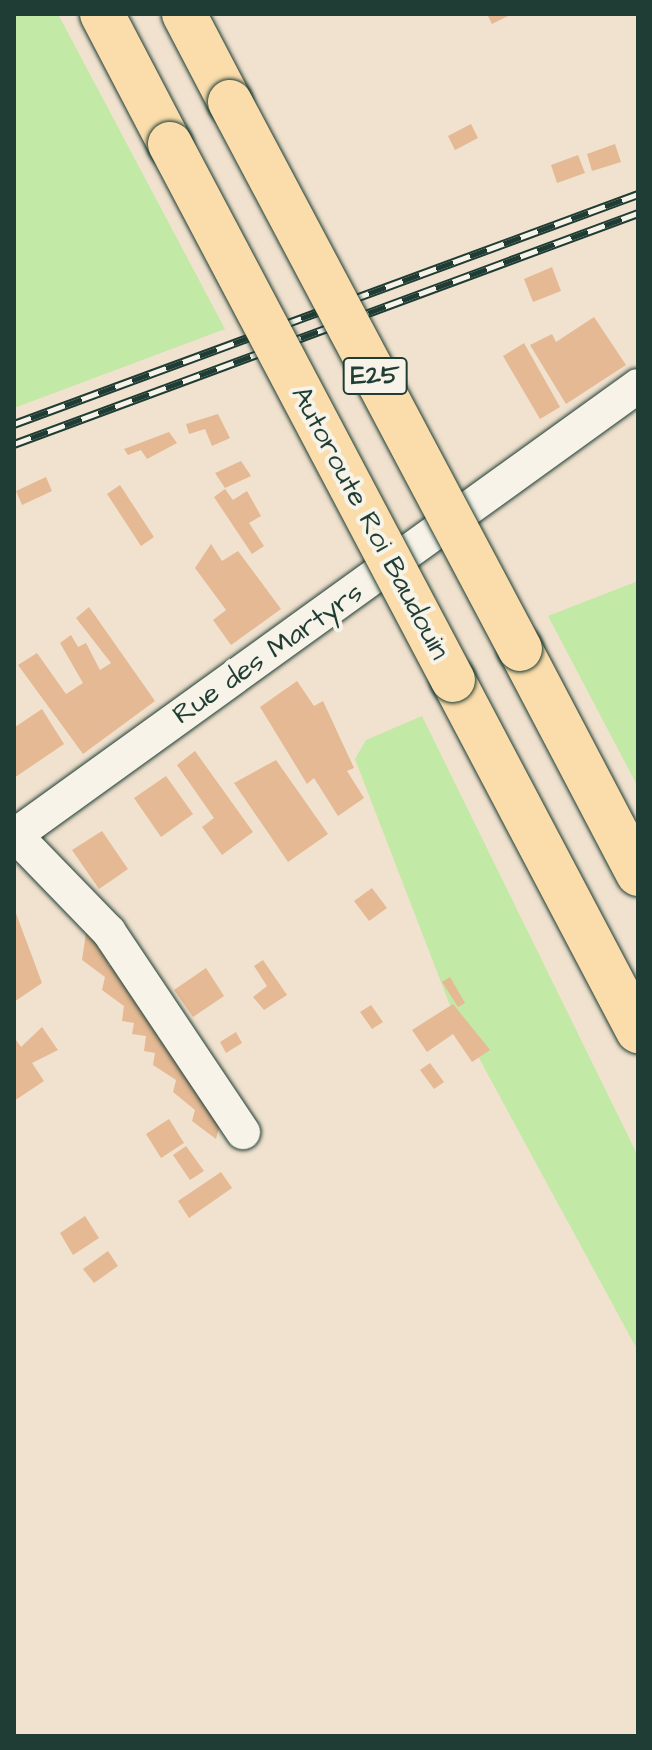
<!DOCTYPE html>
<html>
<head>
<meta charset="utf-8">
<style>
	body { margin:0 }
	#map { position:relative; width:652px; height:1750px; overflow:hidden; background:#f1e2cf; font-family:"Architects Daughter",sans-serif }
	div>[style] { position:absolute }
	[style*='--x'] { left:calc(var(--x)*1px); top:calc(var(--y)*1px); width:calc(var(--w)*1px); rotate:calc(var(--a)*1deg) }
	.green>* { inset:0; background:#c2e9a5 }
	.building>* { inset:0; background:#e4b994 }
	.roads { filter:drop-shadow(0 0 2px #1f3d34) drop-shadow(0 0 2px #1f3d34) }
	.minor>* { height:34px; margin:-17px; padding:0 17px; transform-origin:17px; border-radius:17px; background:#f7f3e8 }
	.highway>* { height:44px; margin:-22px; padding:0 22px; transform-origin:22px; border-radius:22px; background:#fbddab }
	.rail>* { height:9px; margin-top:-4.5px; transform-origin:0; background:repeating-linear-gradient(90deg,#f7f3e8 0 18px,#1f3d34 0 36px); box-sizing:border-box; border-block:2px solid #1f3d34 }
	.bridges { filter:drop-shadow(0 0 2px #1f3d34) drop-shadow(0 0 2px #1f3d34) }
	.highway-bridge>* { height:44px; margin:-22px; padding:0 22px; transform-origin:22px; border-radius:22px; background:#fbddab }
	span { translate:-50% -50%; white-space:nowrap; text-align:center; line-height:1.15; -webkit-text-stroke:8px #f7f3e8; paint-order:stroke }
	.shield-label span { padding:2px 6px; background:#f7f3e8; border:2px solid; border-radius:6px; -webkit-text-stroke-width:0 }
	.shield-label { font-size:26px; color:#1f3d34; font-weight:700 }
	.street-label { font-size:28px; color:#1f3d34 }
	.frame { position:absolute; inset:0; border:16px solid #1f3d34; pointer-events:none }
</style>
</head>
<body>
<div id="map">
	<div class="green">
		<div style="clip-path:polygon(14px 14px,58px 14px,225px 329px,14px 408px)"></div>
		<div style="clip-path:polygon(638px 581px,638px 787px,548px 616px)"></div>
		<div style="clip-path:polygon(422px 716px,638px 1156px,638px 1351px,449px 1003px,355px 759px,366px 740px)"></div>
	</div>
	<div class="building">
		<div style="clip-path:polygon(487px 14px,512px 14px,492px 24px)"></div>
		<div style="clip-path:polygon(471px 124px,478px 138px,455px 150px,448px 136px)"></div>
		<div style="clip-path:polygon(615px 144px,621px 162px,592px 171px,587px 154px)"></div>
		<div style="clip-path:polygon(578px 155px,585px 173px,557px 183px,551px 165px)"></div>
		<div style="clip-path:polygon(552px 267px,561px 291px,533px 302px,524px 279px)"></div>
		<div style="clip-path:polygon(594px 317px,626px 365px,566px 404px,530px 345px,552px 334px,556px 342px)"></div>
		<div style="clip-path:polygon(524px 343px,560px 407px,540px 419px,503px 356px)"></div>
		<div style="clip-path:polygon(218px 414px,230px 438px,212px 446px,205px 429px,189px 434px,186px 424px)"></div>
		<div style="clip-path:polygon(169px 432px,177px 443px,147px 459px,141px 450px,128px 455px,124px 449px)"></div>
		<div style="clip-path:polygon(241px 461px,251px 476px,225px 488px,215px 473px)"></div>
		<div style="clip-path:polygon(46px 477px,52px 491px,22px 505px,16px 491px)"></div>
		<div style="clip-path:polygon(120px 485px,154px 537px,141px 546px,107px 494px)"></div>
		<div style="clip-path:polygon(225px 489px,233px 500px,247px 491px,261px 516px,249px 523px,264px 546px,252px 554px,214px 497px)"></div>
		<div style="clip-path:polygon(211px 544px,222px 561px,238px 551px,281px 609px,231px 645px,213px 620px,226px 610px,195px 568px)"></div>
		<div style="clip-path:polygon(89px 607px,155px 701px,83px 754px,18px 665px,37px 653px,66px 694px,83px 683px,60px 643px,71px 635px,78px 647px,86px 643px,100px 670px,111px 663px,76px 618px)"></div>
		<div style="clip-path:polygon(297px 681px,314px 706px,323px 701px,354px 768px,347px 771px,364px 798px,338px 816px,314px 778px,307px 784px,260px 707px)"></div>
		<div style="clip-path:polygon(42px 709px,64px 744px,14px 778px,15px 727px)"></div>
		<div style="clip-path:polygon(195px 751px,253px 832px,222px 855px,202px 827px,214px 818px,177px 765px)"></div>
		<div style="clip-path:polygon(276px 760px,328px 834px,288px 862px,234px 783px)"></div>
		<div style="clip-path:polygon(166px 776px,193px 814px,161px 837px,134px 798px)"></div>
		<div style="clip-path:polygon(102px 831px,128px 869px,99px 889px,72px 850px)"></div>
		<div style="clip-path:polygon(372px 888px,387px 908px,369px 921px,354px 901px)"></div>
		<div style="clip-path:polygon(14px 908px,42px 983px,14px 1002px)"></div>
		<div style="clip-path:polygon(86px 933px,100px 936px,98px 949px,110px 951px,108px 965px,121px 967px,129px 994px,142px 996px,139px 1009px,152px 1011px,159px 1039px,173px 1041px,223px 1112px,216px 1139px,192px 1121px,195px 1110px,173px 1092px,176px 1080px,153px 1065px,155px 1053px,144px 1051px,146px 1036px,132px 1034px,134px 1023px,122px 1021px,124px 1006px,102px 990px,105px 977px,82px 960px)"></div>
		<div style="clip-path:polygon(263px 960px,287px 995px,264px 1010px,253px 997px,267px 986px,254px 966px)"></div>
		<div style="clip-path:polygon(206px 968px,224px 996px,193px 1017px,174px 990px)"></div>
		<div style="clip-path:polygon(450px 977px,465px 1003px,458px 1007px,442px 982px)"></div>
		<div style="clip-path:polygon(453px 1004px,490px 1050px,472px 1062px,453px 1034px,427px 1052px,412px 1030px)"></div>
		<div style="clip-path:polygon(371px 1005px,383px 1022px,372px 1029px,360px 1012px)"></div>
		<div style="clip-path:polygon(42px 1027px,58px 1050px,32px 1063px,44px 1081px,14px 1101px,14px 1037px,21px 1047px)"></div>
		<div style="clip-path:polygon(236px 1032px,242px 1043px,226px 1053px,220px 1042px)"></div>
		<div style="clip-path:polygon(430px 1063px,444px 1082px,434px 1089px,420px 1070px)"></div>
		<div style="clip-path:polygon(169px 1119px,184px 1143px,161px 1158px,146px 1134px)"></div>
		<div style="clip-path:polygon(186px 1146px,204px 1171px,190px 1180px,173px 1155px)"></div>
		<div style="clip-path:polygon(221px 1172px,232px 1188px,189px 1218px,178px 1201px)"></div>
		<div style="clip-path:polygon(85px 1216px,99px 1238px,73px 1255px,60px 1233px)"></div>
		<div style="clip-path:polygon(108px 1251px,118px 1266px,94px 1283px,83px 1269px)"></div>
	</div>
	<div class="roads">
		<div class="minor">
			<div style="--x:15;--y:835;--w:135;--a:45.9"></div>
			<div style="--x:109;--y:932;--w:241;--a:56.2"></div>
			<div style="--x:14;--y:836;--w:769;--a:-35.8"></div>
		</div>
		<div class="highway">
			<div style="--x:102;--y:14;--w:147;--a:62.4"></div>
			<div style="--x:184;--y:14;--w:99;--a:62.4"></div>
			<div style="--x:520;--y:649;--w:254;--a:62.3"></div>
			<div style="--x:453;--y:680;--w:397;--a:62.2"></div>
		</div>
	</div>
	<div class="rail">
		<div style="--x:14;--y:424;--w:665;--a:-20.23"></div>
		<div style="--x:14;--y:444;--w:665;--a:-20.31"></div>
	</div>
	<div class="bridges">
		<div class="highway-bridge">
			<div style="--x:230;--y:102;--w:619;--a:62.07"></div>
			<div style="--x:170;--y:144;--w:606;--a:62.17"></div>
		</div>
	</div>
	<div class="shield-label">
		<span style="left:375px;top:376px">E25</span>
	</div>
	<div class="street-label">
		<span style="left:370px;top:523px;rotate:62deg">Autoroute Roi Baudouin</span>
		<span style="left:268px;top:654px;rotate:-35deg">Rue des Martyrs</span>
	</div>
	<div class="frame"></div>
</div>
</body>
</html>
